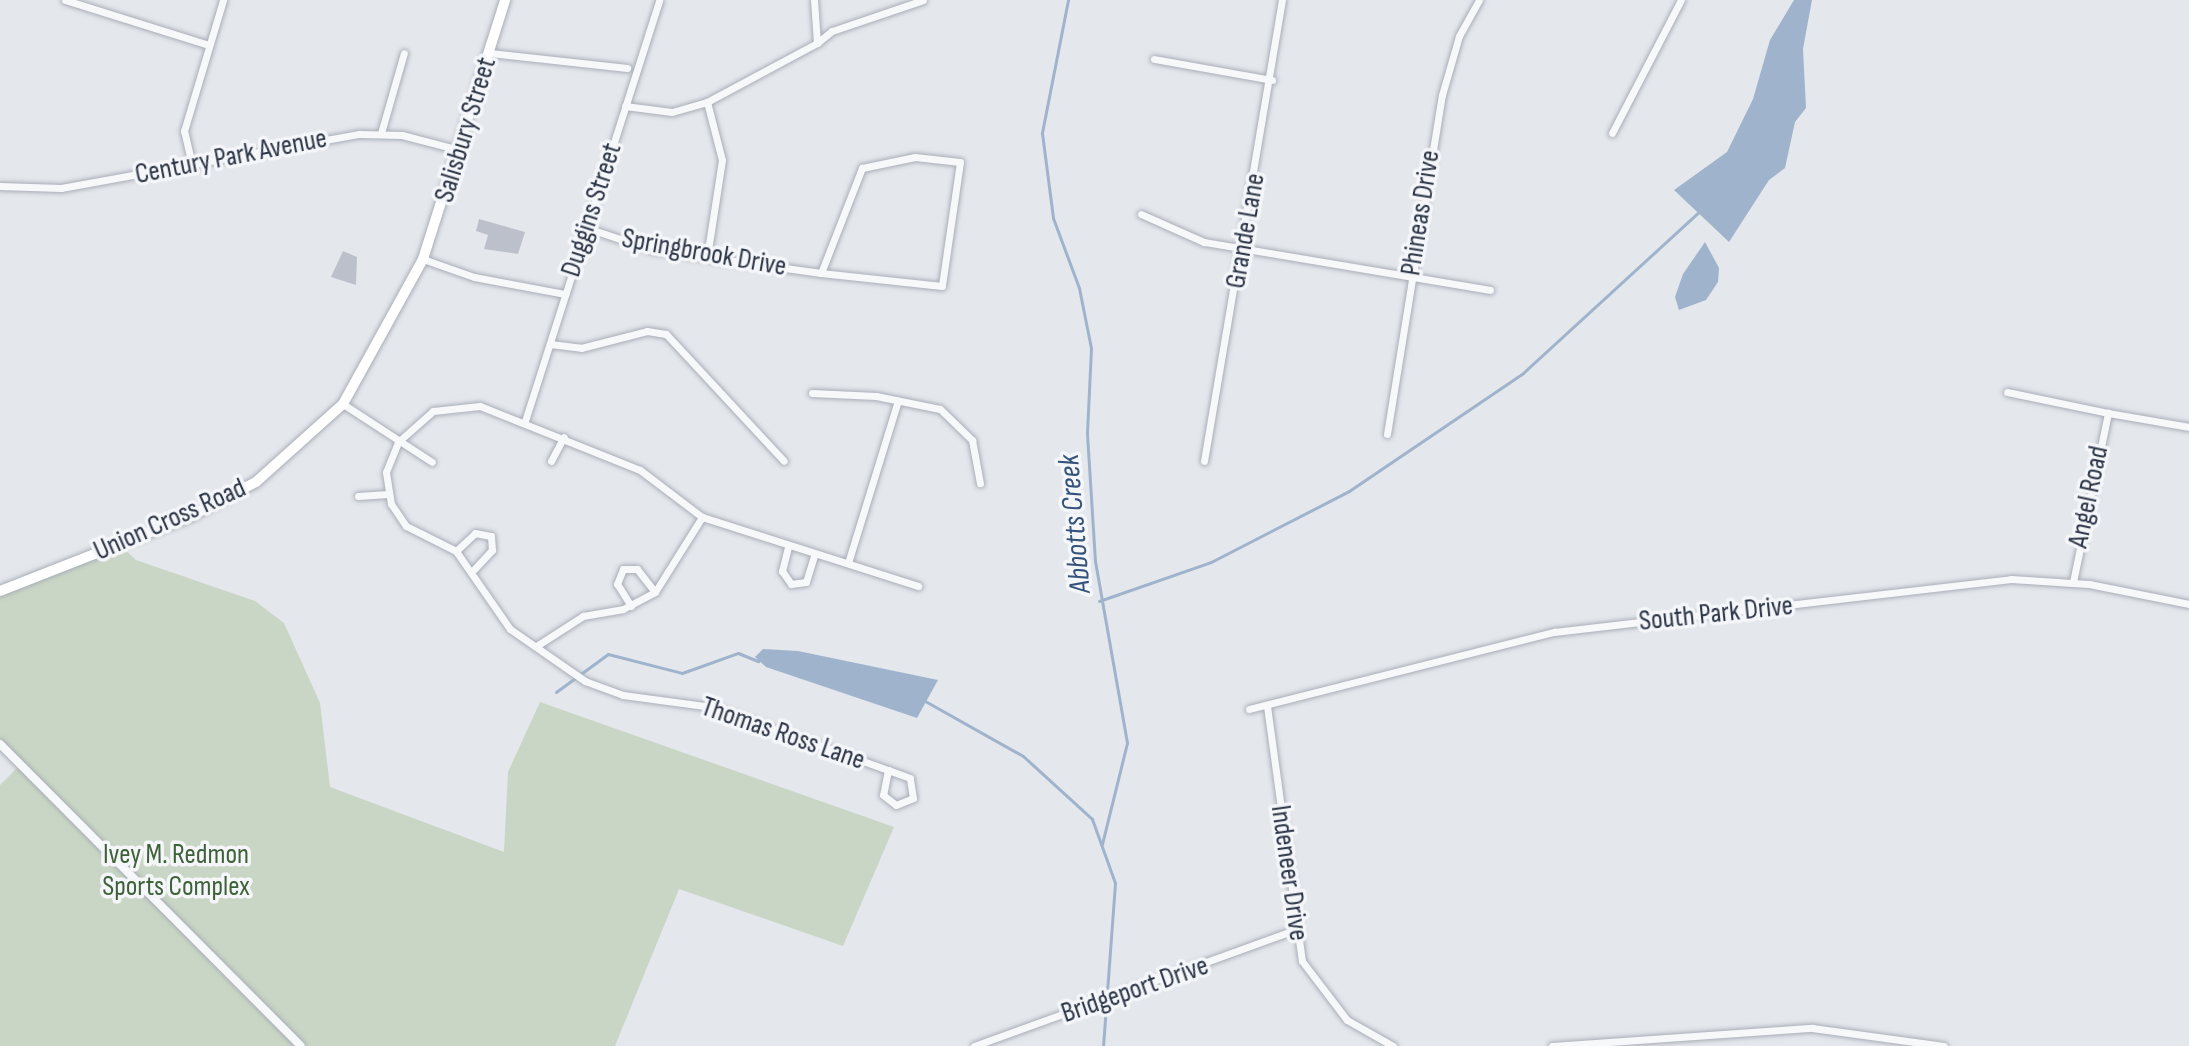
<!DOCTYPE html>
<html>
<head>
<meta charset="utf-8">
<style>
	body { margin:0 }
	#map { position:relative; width:2189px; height:1046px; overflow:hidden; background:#e4e7ec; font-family:"Sofia Sans Condensed",sans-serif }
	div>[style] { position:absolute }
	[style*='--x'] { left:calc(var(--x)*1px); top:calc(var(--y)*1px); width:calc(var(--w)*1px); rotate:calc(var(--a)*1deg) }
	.green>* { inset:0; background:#c9d6c5 }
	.water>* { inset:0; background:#9fb4cc }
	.stream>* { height:3px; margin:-1.5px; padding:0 1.5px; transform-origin:1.5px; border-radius:1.5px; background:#9fb4cc }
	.building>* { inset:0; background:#bbc0ca }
	.roads { filter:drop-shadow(0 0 2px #a9aeb7) drop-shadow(0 0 2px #a9aeb7) }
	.minor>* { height:7px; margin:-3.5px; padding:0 3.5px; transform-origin:3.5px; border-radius:3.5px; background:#f7f8fa }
	.tertiary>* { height:8px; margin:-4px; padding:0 4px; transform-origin:4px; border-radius:4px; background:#f7f8fa }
	.secondary>* { height:10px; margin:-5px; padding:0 5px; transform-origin:5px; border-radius:5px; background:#fff }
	span { translate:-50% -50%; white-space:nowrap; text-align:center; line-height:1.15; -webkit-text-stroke:7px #f4f6f9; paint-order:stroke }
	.street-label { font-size:28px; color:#2b3445 }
	.park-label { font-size:28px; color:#3f6138 }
	.water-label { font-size:30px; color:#34527a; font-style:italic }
</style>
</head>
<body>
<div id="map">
	<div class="green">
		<div style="clip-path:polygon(119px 544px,136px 560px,255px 601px,284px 623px,320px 703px,330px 787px,504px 852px,508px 772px,540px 702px,894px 827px,843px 946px,679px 889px,615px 1046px,0 1046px,0 785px,21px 764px,0 744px,0 591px)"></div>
	</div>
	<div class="water">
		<div style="clip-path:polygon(1794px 0,1812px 0,1803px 49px,1806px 108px,1795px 122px,1785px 168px,1769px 180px,1729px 242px,1674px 190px,1727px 152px,1753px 99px,1770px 40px)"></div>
		<div style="clip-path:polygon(1705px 242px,1719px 268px,1718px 282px,1706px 300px,1679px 310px,1675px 297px,1683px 274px)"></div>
		<div style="clip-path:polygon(763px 649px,798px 651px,938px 680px,917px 718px,766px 667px,755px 657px)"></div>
	</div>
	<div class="stream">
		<div style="--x:1068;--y:0;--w:136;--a:101.1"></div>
		<div style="--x:1042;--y:133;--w:86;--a:82.6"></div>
		<div style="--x:1053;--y:218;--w:75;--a:69.6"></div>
		<div style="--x:1079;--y:288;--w:61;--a:78.7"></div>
		<div style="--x:1091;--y:348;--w:86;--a:92.7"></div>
		<div style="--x:1087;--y:434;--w:127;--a:86.4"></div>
		<div style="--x:1095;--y:561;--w:185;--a:80"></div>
		<div style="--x:1127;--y:743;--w:104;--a:103.9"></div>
		<div style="--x:1099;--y:601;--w:119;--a:-19.2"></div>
		<div style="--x:1211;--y:562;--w:155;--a:-27.2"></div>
		<div style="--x:1349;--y:491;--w:210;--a:-34.1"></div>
		<div style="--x:1523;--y:373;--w:240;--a:-42.5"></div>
		<div style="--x:556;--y:692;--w:64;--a:-36.2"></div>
		<div style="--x:608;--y:654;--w:76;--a:14.4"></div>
		<div style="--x:682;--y:673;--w:59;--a:-19.7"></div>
		<div style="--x:738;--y:653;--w:22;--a:22"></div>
		<div style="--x:925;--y:701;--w:112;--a:29.3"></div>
		<div style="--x:1023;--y:756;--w:93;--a:42.4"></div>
		<div style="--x:1092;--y:819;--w:68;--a:70.2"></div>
		<div style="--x:1115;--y:883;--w:163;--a:94.2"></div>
	</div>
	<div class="building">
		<div style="clip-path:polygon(479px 219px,525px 232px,518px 254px,484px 249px,488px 235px,476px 231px)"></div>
		<div style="clip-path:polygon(343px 251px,357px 257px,356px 285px,331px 277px)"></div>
	</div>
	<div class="roads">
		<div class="minor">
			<div style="--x:65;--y:0;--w:151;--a:17.4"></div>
			<div style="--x:814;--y:0;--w:43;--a:86"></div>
			<div style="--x:817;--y:43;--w:19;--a:-39"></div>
			<div style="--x:832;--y:31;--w:96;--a:-18.8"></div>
			<div style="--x:490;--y:53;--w:138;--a:6.2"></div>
			<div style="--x:1154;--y:59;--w:120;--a:10.1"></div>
			<div style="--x:707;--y:102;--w:60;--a:75.5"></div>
			<div style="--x:722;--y:160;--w:98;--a:98.8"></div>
			<div style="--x:625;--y:106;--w:47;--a:7.3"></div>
			<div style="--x:672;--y:112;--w:36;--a:-16"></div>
			<div style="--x:707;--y:102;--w:125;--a:-28.2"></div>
			<div style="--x:381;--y:133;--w:83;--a:-74"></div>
			<div style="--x:1612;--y:133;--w:150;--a:-62.6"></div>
			<div style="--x:915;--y:157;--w:45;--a:6.3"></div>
			<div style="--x:960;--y:162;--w:125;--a:98.3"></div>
			<div style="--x:942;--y:286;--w:122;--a:-173.9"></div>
			<div style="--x:821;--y:273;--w:113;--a:-68.7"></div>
			<div style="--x:862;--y:168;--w:54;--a:-11.7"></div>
			<div style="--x:192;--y:165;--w:35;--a:-103"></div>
			<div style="--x:184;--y:131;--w:137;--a:-73.4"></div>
			<div style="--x:0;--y:186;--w:61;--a:1.9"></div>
			<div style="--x:61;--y:188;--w:303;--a:-10.3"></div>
			<div style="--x:359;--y:134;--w:43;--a:1.3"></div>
			<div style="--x:402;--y:135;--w:59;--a:14.7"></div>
			<div style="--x:1141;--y:214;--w:69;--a:24"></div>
			<div style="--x:1204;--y:242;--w:290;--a:9.5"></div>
			<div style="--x:587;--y:228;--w:70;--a:18.4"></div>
			<div style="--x:653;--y:250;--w:170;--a:7.8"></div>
			<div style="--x:423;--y:259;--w:54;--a:19.4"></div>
			<div style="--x:474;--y:277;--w:93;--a:10.6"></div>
			<div style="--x:550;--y:344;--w:31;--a:7"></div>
			<div style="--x:581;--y:348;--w:68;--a:-14.4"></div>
			<div style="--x:647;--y:331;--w:19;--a:9"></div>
			<div style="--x:666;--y:334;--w:173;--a:47.1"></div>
			<div style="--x:2007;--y:392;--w:103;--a:11.7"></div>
			<div style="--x:812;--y:393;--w:64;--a:2.7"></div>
			<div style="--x:876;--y:396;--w:65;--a:11.5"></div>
			<div style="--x:940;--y:409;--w:45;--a:44.1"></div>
			<div style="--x:972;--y:440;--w:44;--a:79.5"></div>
			<div style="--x:343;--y:404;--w:106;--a:33.1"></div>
			<div style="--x:525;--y:421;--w:442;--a:-72.3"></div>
			<div style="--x:1387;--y:434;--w:343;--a:-80.8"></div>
			<div style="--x:1442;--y:95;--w:61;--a:-73.9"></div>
			<div style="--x:1459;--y:36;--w:41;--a:-60.9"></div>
			<div style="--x:551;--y:461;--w:27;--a:-62"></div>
			<div style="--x:1204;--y:461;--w:468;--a:-80.4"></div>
			<div style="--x:358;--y:496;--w:30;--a:-4"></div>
			<div style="--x:788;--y:547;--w:25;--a:104"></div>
			<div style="--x:782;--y:571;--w:16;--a:55"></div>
			<div style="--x:791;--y:584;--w:15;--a:-8"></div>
			<div style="--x:806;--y:582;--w:28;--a:-73"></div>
			<div style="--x:456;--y:551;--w:26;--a:-43"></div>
			<div style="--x:475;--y:533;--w:16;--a:11"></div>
			<div style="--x:491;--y:536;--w:14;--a:86"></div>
			<div style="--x:492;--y:550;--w:26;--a:133"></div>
			<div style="--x:848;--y:563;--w:170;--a:-72.9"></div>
			<div style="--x:2073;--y:582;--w:173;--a:-78.3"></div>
			<div style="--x:2108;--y:413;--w:82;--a:9.8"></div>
			<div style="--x:631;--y:606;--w:26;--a:-122"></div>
			<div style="--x:617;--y:584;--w:16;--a:-68"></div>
			<div style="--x:623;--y:569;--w:14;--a:0"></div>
			<div style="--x:637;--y:569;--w:29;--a:52"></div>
			<div style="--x:538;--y:645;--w:54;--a:-32.8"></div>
			<div style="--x:583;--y:616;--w:41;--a:-9.9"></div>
			<div style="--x:623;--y:609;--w:36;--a:-28"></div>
			<div style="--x:655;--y:592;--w:89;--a:-57.9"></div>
			<div style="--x:1267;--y:706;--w:257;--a:82.2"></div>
			<div style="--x:1302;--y:961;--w:74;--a:52.7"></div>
			<div style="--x:1347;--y:1020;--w:53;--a:29.5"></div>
			<div style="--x:1249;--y:709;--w:315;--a:-14.2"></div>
			<div style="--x:1554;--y:632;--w:460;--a:-6.6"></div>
			<div style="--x:2011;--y:579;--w:78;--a:3.7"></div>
			<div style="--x:2089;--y:584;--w:102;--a:11.3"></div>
			<div style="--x:888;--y:770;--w:25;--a:101"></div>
			<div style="--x:883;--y:795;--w:16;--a:38"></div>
			<div style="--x:896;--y:805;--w:18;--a:-22"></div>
			<div style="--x:913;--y:798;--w:20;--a:-99"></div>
			<div style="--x:910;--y:778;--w:23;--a:-160"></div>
			<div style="--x:888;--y:770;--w:187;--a:-160.3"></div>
			<div style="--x:712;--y:707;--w:90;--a:-172.3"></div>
			<div style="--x:623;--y:695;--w:40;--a:-159.8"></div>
			<div style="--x:585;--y:681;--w:91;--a:-145.3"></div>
			<div style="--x:510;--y:629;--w:95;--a:-124.7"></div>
			<div style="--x:456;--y:551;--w:56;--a:-153.4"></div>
			<div style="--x:406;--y:526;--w:27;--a:-124"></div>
			<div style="--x:391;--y:504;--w:32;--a:-99"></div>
			<div style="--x:386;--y:472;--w:32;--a:-68"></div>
			<div style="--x:398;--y:442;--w:47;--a:-41.5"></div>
			<div style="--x:433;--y:411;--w:47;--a:-6.1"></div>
			<div style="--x:480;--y:406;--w:172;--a:21.8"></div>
			<div style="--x:640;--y:470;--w:78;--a:37.2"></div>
			<div style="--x:702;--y:517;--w:227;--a:17.7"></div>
			<div style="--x:974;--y:1046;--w:340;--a:-19.9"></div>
			<div style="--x:1552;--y:1046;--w:261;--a:-4"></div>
			<div style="--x:1812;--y:1028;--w:133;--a:7.8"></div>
		</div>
		<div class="tertiary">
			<div style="--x:0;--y:744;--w:426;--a:45.1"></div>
		</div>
		<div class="secondary">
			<div style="--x:0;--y:591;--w:205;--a:-21.4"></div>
			<div style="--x:191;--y:516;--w:73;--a:-27.6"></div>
			<div style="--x:256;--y:482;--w:117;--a:-41.9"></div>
			<div style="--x:343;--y:404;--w:166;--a:-61.1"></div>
			<div style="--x:423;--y:259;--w:272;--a:-72.4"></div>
		</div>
	</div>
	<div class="street-label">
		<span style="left:466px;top:130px;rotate:-73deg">Salisbury Street</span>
		<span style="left:231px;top:157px;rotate:-11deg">Century Park Avenue</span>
		<span style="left:592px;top:210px;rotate:-72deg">Duggins Street</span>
		<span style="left:1421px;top:213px;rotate:-81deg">Phineas Drive</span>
		<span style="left:1246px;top:231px;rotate:-80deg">Grande Lane</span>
		<span style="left:704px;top:253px;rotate:10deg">Springbrook Drive</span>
		<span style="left:2089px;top:497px;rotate:-78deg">Angel Road</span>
		<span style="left:170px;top:520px;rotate:-24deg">Union Cross Road</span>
		<span style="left:1716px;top:614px;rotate:-6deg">South Park Drive</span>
		<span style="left:783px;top:734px;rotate:19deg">Thomas Ross Lane</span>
		<span style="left:1289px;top:873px;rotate:82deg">Indeneer Drive</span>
		<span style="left:1135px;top:990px;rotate:-19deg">Bridgeport Drive</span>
	</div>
	<div class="park-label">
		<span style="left:176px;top:871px">Ivey M. Redmon<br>Sports Complex</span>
	</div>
	<div class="water-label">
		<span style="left:1075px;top:524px;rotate:-95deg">Abbotts Creek</span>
	</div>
</div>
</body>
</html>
